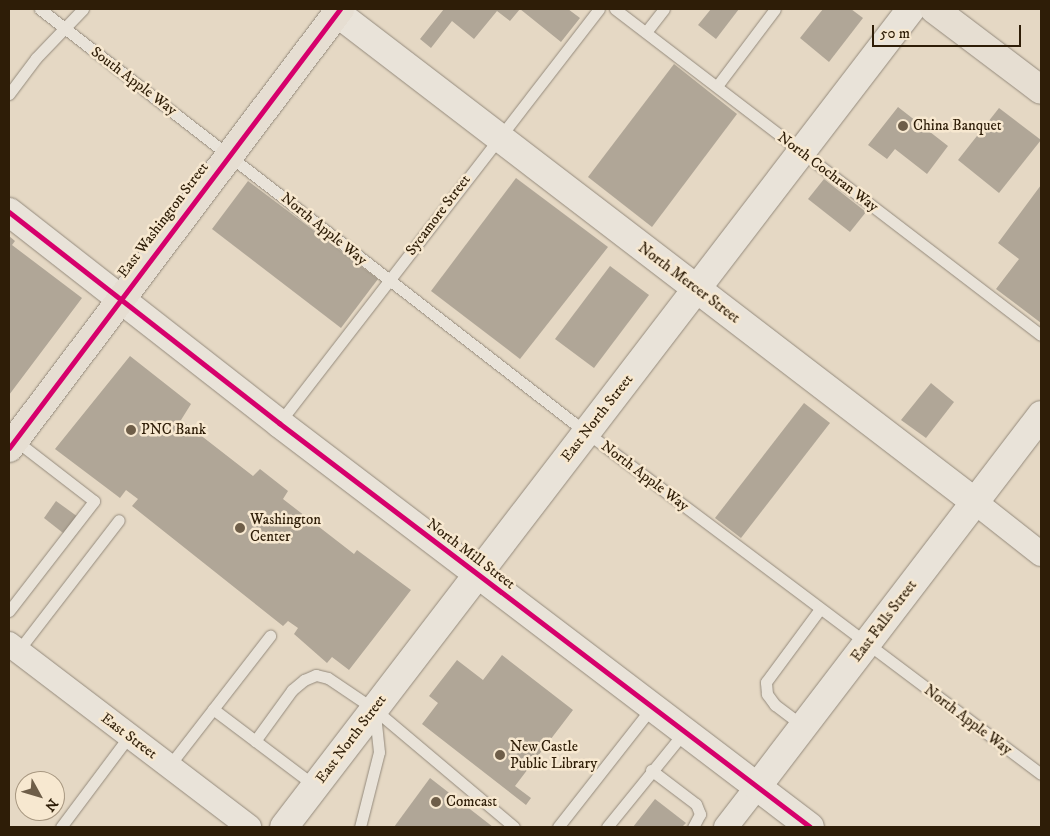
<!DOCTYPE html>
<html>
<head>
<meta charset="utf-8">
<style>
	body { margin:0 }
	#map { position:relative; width:1050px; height:836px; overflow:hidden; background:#e5d8c4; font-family:"IM FELL DW Pica",serif }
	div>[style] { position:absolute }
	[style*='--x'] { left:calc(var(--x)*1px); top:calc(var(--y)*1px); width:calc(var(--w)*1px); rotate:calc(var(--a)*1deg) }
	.building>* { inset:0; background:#b0a697 }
	.roads { filter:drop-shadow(0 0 1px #948a7c) drop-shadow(0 0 1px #948a7c) }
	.lane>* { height:11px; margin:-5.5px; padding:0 5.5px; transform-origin:5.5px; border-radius:5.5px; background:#e9e3d9 }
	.street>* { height:24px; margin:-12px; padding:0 12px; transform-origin:12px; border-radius:12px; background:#e9e3d9 }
	.secondary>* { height:28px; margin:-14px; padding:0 14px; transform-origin:14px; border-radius:14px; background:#e9e3d9 }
	.primary>* { height:28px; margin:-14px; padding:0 14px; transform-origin:14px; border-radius:14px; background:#e6ded2 }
	.cycleway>* { height:5px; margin:-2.5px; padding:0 2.5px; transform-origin:2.5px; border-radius:2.5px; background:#d6006c }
	.dots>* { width:14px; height:14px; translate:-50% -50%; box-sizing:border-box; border:2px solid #f7e8d0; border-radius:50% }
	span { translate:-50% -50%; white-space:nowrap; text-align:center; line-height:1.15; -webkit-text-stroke:5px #f7e8d0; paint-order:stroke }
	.street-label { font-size:15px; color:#2e1d07 }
	.poi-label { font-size:15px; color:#2e1d07 }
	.left { translate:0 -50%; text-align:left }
	.frame { position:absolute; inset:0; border:10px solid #2e1d07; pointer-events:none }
	.north { position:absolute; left:15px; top:771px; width:50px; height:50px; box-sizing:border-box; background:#f7e8d0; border:1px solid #a79780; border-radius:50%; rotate:129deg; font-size:14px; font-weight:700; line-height:20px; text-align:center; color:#2e1d07 }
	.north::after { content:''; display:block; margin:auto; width:18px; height:22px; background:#6e5e49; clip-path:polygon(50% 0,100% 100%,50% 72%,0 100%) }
	.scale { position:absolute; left:872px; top:25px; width:149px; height:22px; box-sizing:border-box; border:2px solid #2e1d07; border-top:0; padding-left:6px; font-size:15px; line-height:18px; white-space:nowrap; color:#2e1d07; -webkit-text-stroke:4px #f7e8d0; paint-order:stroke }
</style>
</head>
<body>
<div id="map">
	<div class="building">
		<div style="clip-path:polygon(444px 9px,568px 9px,580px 18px,561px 42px,520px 9px,510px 21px,497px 11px,474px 39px,452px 21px,431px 48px,420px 39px)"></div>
		<div style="clip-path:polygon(711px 9px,739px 9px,716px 39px,698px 25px)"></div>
		<div style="clip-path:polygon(823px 9px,851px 9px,863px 18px,829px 62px,800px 38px)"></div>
		<div style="clip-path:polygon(674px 64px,737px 114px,652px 227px,588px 177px)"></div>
		<div style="clip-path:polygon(898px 107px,948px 146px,927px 174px,895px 149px,887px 159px,868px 145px)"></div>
		<div style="clip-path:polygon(999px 108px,1041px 140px,999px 193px,958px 160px)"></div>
		<div style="clip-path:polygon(516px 178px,608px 247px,520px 359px,431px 291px)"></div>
		<div style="clip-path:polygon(824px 179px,866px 212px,850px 232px,808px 199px)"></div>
		<div style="clip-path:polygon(248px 181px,378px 279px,341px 328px,212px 229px)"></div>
		<div style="clip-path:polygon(1041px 185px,1041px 323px,996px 289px,1019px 259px,998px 243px)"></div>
		<div style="clip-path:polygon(9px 236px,15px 241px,12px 245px,82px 298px,9px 395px)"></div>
		<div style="clip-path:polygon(610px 266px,649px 295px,594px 368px,555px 339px)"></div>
		<div style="clip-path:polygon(130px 356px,191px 404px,181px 420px,253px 476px,260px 469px,288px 491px,283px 499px,354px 554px,357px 550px,411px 590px,349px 670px,332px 657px,327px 663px,294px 634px,298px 628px,288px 621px,283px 626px,132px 506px,138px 499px,126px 490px,120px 498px,55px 449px)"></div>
		<div style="clip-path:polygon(931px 383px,954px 402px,926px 438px,901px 420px)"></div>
		<div style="clip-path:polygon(804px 403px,830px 423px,741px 538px,715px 518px)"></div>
		<div style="clip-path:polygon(56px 501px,85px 522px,72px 540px,44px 518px)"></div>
		<div style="clip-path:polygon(502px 655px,573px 710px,515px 786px,531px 798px,526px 805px,422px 724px,438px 703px,429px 696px,457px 660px,483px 680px)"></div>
		<div style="clip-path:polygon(430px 778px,493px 827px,394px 827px)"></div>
		<div style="clip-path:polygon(655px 799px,686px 823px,682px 827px,633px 827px)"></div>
	</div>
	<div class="roads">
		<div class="lane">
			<div style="--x:40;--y:9;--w:676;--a:37.79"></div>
			<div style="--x:574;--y:423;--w:584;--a:36.93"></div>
			<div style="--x:615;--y:9;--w:536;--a:37.43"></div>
			<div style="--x:646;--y:32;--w:29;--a:-52"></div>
			<div style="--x:717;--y:86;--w:96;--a:-53"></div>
			<div style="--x:9;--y:94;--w:45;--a:-53.1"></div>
			<div style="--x:36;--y:58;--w:68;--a:-46.2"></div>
			<div style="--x:279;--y:423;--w:523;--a:-52.3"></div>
			<div style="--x:9;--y:611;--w:139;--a:-52.3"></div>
			<div style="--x:94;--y:501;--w:100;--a:-142.3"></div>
			<div style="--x:18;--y:651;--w:165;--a:-52.4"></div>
			<div style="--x:213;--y:709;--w:128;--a:37"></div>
			<div style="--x:803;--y:726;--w:35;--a:-143"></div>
			<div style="--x:775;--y:705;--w:14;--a:-126"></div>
			<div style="--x:767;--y:694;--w:12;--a:-95"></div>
			<div style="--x:766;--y:682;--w:91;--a:-53.5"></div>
			<div style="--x:255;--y:741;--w:63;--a:-54"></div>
			<div style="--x:292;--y:690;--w:16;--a:-40"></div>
			<div style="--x:304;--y:680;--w:13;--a:-23"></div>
			<div style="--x:316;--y:675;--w:12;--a:14"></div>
			<div style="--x:328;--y:678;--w:55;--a:34"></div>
			<div style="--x:374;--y:709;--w:183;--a:40.1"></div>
			<div style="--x:169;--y:766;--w:165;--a:-52.2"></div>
			<div style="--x:651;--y:770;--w:56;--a:37.1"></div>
			<div style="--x:696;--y:804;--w:11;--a:68"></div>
			<div style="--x:700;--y:814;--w:15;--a:118"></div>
			<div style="--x:61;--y:827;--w:114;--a:-53.2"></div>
			<div style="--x:360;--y:827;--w:77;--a:-75.8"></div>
			<div style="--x:379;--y:752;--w:36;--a:-96"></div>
			<div style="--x:558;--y:827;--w:154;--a:-51.9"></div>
			<div style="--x:607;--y:827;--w:124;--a:-50.9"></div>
		</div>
		<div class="street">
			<div style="--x:975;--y:502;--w:84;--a:38.2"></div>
			<div style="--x:9;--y:644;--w:302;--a:37.3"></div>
			<div style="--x:726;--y:827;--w:51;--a:-52.2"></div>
		</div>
		<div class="secondary">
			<div style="--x:337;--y:13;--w:804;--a:37.47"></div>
			<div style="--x:9;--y:212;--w:343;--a:38"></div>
			<div style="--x:279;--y:423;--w:667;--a:37.26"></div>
			<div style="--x:757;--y:787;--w:468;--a:-52.6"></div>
			<div style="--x:284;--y:827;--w:1031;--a:-52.53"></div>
		</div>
		<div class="primary">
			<div style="--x:934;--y:9;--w:134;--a:37.1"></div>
			<div style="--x:9;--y:448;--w:550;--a:-52.98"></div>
		</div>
	</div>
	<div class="cycleway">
		<div style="--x:9;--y:212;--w:343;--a:38"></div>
		<div style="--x:279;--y:423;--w:667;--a:37.26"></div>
		<div style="--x:9;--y:448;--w:550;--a:-52.98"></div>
	</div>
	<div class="dots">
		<div style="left:903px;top:126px;background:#6e5e49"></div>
		<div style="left:131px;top:430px;background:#6e5e49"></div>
		<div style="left:240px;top:528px;background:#6e5e49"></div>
		<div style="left:500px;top:755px;background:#6e5e49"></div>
		<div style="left:436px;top:802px;background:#6e5e49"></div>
	</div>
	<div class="street-label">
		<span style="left:134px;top:81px;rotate:37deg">South Apple Way</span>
		<span style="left:828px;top:172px;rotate:37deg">North Cochran Way</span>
		<span style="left:438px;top:215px;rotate:-53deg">Sycamore Street</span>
		<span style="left:163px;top:220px;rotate:-53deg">East Washington Street</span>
		<span style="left:324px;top:229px;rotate:39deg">North Apple Way</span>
		<span style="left:689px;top:283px;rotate:37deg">North Mercer Street</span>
		<span style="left:597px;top:418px;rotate:-52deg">East North Street</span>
		<span style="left:645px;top:476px;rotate:37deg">North Apple Way</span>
		<span style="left:471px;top:554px;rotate:37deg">North Mill Street</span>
		<span style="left:884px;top:621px;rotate:-53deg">East Falls Street</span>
		<span style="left:968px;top:720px;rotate:37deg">North Apple Way</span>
		<span style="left:129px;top:736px;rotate:37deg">East Street</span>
		<span style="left:351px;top:739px;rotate:-53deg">East North Street</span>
	</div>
	<div class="poi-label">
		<span class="left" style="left:913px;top:126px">China Banquet</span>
		<span class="left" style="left:141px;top:430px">PNC Bank</span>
		<span class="left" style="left:250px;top:528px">Washington<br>Center</span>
		<span class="left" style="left:510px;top:755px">New Castle<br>Public Library</span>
		<span class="left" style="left:446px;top:802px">Comcast</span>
	</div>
	<div class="frame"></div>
	<div class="north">N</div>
	<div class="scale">50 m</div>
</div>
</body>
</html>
